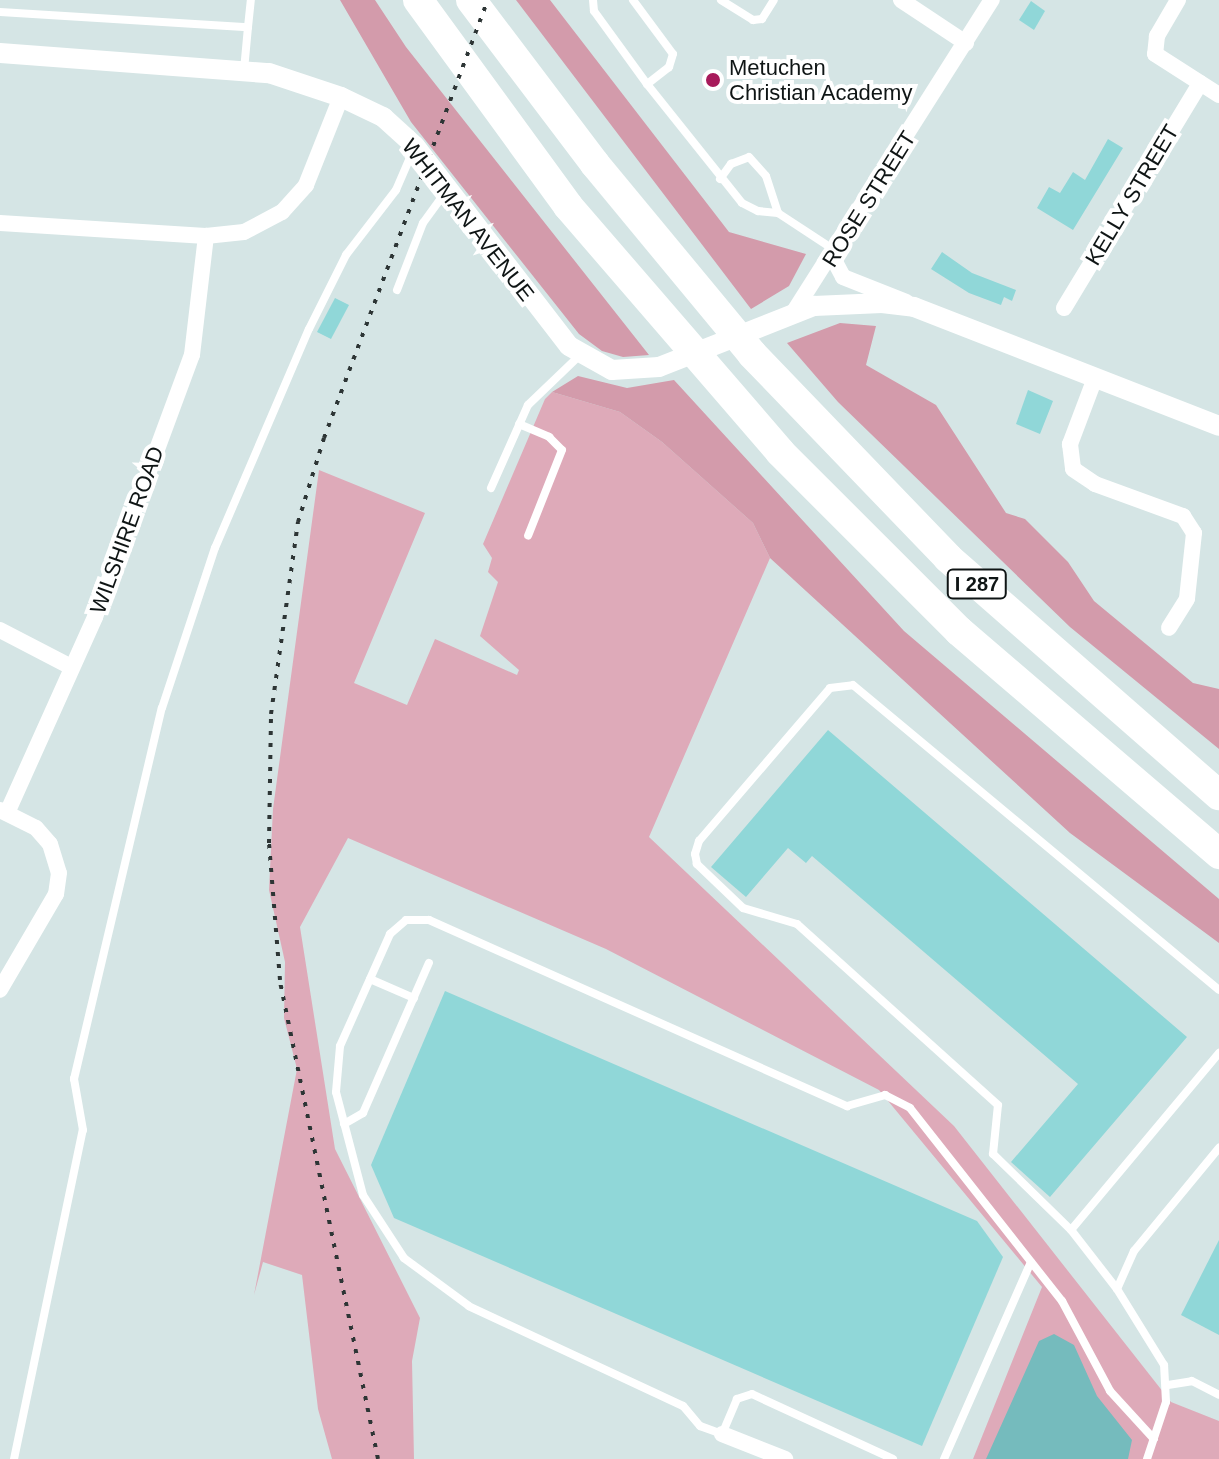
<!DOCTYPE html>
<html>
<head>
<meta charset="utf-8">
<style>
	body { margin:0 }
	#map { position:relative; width:1219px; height:1459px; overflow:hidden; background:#d5e5e5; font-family:Helvetica,sans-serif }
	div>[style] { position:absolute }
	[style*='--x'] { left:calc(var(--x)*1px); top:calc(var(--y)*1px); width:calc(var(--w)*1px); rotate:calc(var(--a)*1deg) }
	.green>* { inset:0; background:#deaab9 }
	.forest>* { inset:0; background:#d39bab }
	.water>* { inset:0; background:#75bbbd }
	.building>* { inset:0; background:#90d7d8 }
	.service>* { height:8px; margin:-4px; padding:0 4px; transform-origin:4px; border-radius:4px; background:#fff }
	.minor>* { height:16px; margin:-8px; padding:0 8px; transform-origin:8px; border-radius:8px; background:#fff }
	.tertiary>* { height:20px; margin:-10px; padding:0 10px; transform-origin:10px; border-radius:10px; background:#fff }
	.motorway>* { height:30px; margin:-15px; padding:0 15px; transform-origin:15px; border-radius:15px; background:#fff }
	.rail>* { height:4px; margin-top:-2px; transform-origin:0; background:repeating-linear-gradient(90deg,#2d3535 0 4px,transparent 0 12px) }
	.dots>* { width:22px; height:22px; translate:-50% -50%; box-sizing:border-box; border:4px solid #fff; border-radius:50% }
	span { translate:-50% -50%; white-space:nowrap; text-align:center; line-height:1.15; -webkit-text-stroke:8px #fff; paint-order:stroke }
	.shield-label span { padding:2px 6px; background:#fff; border:2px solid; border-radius:6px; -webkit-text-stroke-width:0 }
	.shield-label { font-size:20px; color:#0f1515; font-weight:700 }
	.poi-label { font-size:22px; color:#0f1515 }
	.left { translate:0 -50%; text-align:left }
	.street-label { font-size:22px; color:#0f1515 }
</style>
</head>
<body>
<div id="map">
	<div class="green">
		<div style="clip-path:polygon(552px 392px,620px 412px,662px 442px,753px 523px,770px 558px,649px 837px,954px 1126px,1171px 1402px,1219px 1421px,1219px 1459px,973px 1459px,1042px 1287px,879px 1090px,606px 949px,348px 838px,300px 927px,335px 1149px,420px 1318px,412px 1361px,414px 1459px,332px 1459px,318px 1409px,302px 1275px,263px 1262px,254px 1295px,297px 1069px,284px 1018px,285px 962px,269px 890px,273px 809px,319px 470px,425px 513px,354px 683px,407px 705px,435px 639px,517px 675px,519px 670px,480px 636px,498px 582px,488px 572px,492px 558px,483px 544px,545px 399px)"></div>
	</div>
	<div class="forest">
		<div style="clip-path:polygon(340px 0,375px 0,406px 47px,649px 355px,623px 357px,602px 351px,579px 334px,411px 122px)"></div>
		<div style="clip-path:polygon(516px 0,550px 0,729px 232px,806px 254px,789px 286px,751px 309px)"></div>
		<div style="clip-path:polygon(840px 323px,876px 326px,866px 365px,936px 405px,1006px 513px,1025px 519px,1068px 562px,1094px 601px,1193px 683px,1219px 689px,1219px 749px,1070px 627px,838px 402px,787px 343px)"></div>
		<div style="clip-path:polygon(578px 376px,627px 388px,674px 380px,904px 631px,1219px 899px,1219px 943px,1070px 833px,770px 558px,753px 523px,662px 442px,620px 412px,552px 392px)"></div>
	</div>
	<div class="water">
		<div style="clip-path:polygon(1054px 1334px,1074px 1345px,1097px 1396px,1132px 1440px,1128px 1459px,986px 1459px,1039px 1341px)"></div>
	</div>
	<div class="building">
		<div style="clip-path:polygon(1031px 1px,1045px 11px,1034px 30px,1019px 20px)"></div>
		<div style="clip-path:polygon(1108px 139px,1123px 148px,1073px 230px,1037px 208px,1049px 187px,1060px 193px,1073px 172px,1085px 180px)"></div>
		<div style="clip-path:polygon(942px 252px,972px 273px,1016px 290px,1012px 301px,1004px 297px,1001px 305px,969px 293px,931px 269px)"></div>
		<div style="clip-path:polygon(335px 298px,349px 305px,331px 339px,317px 332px)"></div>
		<div style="clip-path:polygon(1028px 390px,1053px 401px,1040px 434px,1016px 424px)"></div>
		<div style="clip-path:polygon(828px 730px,1187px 1037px,1050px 1197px,1011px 1162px,1078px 1084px,812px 856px,806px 863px,788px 848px,746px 897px,711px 867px)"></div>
		<div style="clip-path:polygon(445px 991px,977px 1221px,1003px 1257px,922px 1446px,394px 1218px,371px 1165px)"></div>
		<div style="clip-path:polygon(1219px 1240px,1219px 1335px,1181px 1315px)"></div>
	</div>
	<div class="service">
		<div style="--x:593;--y:0;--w:11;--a:85"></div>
		<div style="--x:594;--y:11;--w:90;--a:54"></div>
		<div style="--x:647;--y:84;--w:152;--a:51.4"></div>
		<div style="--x:742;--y:203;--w:18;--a:27"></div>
		<div style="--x:758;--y:211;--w:20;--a:6"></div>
		<div style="--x:778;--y:213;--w:69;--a:33.2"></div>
		<div style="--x:633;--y:0;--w:67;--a:53.5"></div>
		<div style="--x:673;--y:54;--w:14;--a:107"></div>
		<div style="--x:669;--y:67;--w:28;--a:142"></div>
		<div style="--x:721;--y:0;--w:38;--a:32"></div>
		<div style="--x:753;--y:20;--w:9;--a:-6"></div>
		<div style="--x:762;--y:19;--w:22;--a:-58"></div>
		<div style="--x:0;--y:12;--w:248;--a:3.5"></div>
		<div style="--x:248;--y:27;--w:43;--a:95.3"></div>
		<div style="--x:248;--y:27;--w:27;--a:-84"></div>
		<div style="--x:720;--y:179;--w:19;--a:-54"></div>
		<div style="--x:731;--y:164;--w:19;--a:-21"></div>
		<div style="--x:749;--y:157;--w:25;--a:48"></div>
		<div style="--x:766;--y:176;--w:39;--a:72"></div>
		<div style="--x:397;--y:290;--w:72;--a:-68.8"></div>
		<div style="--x:423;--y:223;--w:41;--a:-54"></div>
		<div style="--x:519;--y:424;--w:33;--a:23"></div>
		<div style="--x:549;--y:437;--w:18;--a:45"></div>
		<div style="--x:562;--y:450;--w:92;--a:111.6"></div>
		<div style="--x:491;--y:488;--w:91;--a:-66"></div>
		<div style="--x:528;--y:405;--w:71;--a:-43.9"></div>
		<div style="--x:370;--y:979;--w:48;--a:23.4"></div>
		<div style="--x:344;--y:1124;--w:22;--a:-30"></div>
		<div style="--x:363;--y:1113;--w:164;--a:-66.3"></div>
		<div style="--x:1071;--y:1230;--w:231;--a:-50.1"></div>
		<div style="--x:1117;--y:1289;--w:42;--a:-65.9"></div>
		<div style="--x:1134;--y:1251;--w:134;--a:-50.5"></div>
		<div style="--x:1168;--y:1385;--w:24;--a:-9"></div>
		<div style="--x:1192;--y:1381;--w:30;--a:27"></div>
		<div style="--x:14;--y:1459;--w:336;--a:-78.2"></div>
		<div style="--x:83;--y:1130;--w:52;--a:-100"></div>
		<div style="--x:74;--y:1079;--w:381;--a:-76.7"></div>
		<div style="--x:162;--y:708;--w:169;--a:-71.7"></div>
		<div style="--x:215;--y:548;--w:238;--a:-66.8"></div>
		<div style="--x:309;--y:329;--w:83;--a:-63.4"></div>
		<div style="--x:346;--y:255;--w:82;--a:-52.4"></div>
		<div style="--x:396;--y:190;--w:48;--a:-66.6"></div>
		<div style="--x:893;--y:1459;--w:155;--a:-155.3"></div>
		<div style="--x:752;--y:1394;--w:16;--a:162"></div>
		<div style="--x:737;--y:1399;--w:38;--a:113"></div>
		<div style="--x:722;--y:1434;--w:23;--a:-160"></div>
		<div style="--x:700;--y:1426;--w:26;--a:-130"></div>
		<div style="--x:683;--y:1406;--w:236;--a:-155"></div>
		<div style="--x:469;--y:1306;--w:81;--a:-143.6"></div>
		<div style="--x:404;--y:1258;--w:75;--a:-123.1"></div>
		<div style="--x:363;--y:1195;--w:106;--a:-104.7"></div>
		<div style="--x:336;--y:1092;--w:46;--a:-85"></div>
		<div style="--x:340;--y:1046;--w:123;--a:-65.9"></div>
		<div style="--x:390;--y:934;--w:21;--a:-41"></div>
		<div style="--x:406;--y:920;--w:23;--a:0"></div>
		<div style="--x:429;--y:920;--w:458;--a:24"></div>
		<div style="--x:847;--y:1106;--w:40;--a:-16"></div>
		<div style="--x:885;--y:1095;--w:28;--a:27"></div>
		<div style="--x:910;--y:1108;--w:246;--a:51.8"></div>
		<div style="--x:1062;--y:1301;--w:102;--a:61.9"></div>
		<div style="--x:1110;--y:1391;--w:65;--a:47.5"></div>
		<div style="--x:944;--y:1459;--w:215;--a:-66.2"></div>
		<div style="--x:1147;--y:1459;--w:60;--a:-71.6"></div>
		<div style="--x:1166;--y:1402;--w:37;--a:-93"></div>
		<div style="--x:1164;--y:1365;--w:89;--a:-121.7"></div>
		<div style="--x:1117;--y:1289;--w:75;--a:-127.9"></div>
		<div style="--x:1071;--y:1230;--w:109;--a:-135.7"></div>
		<div style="--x:993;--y:1154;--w:49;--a:-84.2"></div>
		<div style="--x:998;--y:1105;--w:270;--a:-138"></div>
		<div style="--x:797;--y:924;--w:56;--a:-163.5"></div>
		<div style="--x:743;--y:908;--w:64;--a:-136.3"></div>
		<div style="--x:697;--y:864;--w:10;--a:-101"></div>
		<div style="--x:695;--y:854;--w:14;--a:-73"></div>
		<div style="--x:699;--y:841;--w:201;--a:-49.4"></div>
		<div style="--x:830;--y:688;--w:23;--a:-7"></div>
		<div style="--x:853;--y:685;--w:476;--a:39.8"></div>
	</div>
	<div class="minor">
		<div style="--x:901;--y:0;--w:78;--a:33.5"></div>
		<div style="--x:1178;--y:0;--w:42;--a:120.3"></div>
		<div style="--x:1157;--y:36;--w:18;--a:96"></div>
		<div style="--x:1155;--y:54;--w:76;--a:32.6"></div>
		<div style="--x:0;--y:223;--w:206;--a:3.6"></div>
		<div style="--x:206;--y:236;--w:38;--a:-6"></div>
		<div style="--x:244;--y:232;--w:43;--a:-27.8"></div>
		<div style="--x:282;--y:212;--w:36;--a:-48"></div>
		<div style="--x:306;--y:185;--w:95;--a:-68.3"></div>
		<div style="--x:833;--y:258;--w:21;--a:62"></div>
		<div style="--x:843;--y:277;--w:68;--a:21.6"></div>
		<div style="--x:1064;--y:308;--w:263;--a:-58.8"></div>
		<div style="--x:793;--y:313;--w:371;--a:-57.6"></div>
		<div style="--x:1095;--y:378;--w:71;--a:110.7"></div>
		<div style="--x:1070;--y:444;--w:25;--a:83"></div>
		<div style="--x:1073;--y:469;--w:27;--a:34"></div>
		<div style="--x:1095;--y:484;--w:94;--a:20"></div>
		<div style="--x:1183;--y:516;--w:20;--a:57"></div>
		<div style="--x:1194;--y:533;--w:66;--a:96.1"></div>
		<div style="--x:1187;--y:599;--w:34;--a:122"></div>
		<div style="--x:0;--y:630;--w:80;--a:27.5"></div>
		<div style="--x:0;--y:810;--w:40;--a:26.6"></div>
		<div style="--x:36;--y:828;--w:21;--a:49"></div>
		<div style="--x:50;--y:844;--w:30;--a:73"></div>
		<div style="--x:59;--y:873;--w:21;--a:98"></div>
		<div style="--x:56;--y:894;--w:111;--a:120.3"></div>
		<div style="--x:7;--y:813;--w:215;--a:-65.8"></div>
		<div style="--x:95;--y:617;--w:279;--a:-69.7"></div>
		<div style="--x:192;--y:355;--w:120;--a:-83.3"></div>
		<div style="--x:722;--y:1434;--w:68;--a:21.6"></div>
	</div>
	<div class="tertiary">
		<div style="--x:0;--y:53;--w:270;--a:4.3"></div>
		<div style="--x:269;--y:73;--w:76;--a:18.4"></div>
		<div style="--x:341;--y:97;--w:47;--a:25.5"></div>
		<div style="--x:383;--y:117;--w:43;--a:42.2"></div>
		<div style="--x:415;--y:146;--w:252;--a:52.4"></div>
		<div style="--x:569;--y:346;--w:49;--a:29.2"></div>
		<div style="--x:612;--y:370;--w:47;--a:-3.7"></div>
		<div style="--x:659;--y:367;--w:167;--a:-21.5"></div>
		<div style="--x:814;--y:306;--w:68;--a:-2.5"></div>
		<div style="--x:882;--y:303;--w:32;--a:7"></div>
		<div style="--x:914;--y:307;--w:327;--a:21.3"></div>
	</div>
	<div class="motorway">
		<div style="--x:418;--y:0;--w:255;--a:53.9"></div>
		<div style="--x:568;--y:206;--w:325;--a:49.2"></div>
		<div style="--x:780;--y:452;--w:253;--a:45"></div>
		<div style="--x:959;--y:631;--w:343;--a:40.6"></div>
		<div style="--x:471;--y:0;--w:206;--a:52.9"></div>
		<div style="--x:595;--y:164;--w:246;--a:50.4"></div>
		<div style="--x:752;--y:354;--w:283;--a:46.1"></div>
		<div style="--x:948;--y:558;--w:360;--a:41.2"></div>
	</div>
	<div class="rail">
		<div style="--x:378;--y:1459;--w:489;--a:-101.6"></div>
		<div style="--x:280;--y:980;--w:137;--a:-94.6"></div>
		<div style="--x:269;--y:843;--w:129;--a:-89.1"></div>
		<div style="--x:271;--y:714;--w:194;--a:-82"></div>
		<div style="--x:298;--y:522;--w:88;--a:-72.8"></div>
		<div style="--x:324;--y:438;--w:468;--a:-69.5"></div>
	</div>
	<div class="dots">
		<div style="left:713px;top:80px;background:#a71a5b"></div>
	</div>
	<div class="shield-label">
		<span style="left:977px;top:584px">I 287</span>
	</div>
	<div class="poi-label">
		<span class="left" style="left:729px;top:80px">Metuchen<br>Christian Academy</span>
	</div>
	<div class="street-label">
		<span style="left:1132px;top:195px;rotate:-59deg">KELLY STREET</span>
		<span style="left:869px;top:199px;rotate:-58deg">ROSE STREET</span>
		<span style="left:468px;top:220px;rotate:52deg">WHITMAN AVENUE</span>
		<span style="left:127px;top:530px;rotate:-70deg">WILSHIRE ROAD</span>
	</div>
</div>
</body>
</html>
